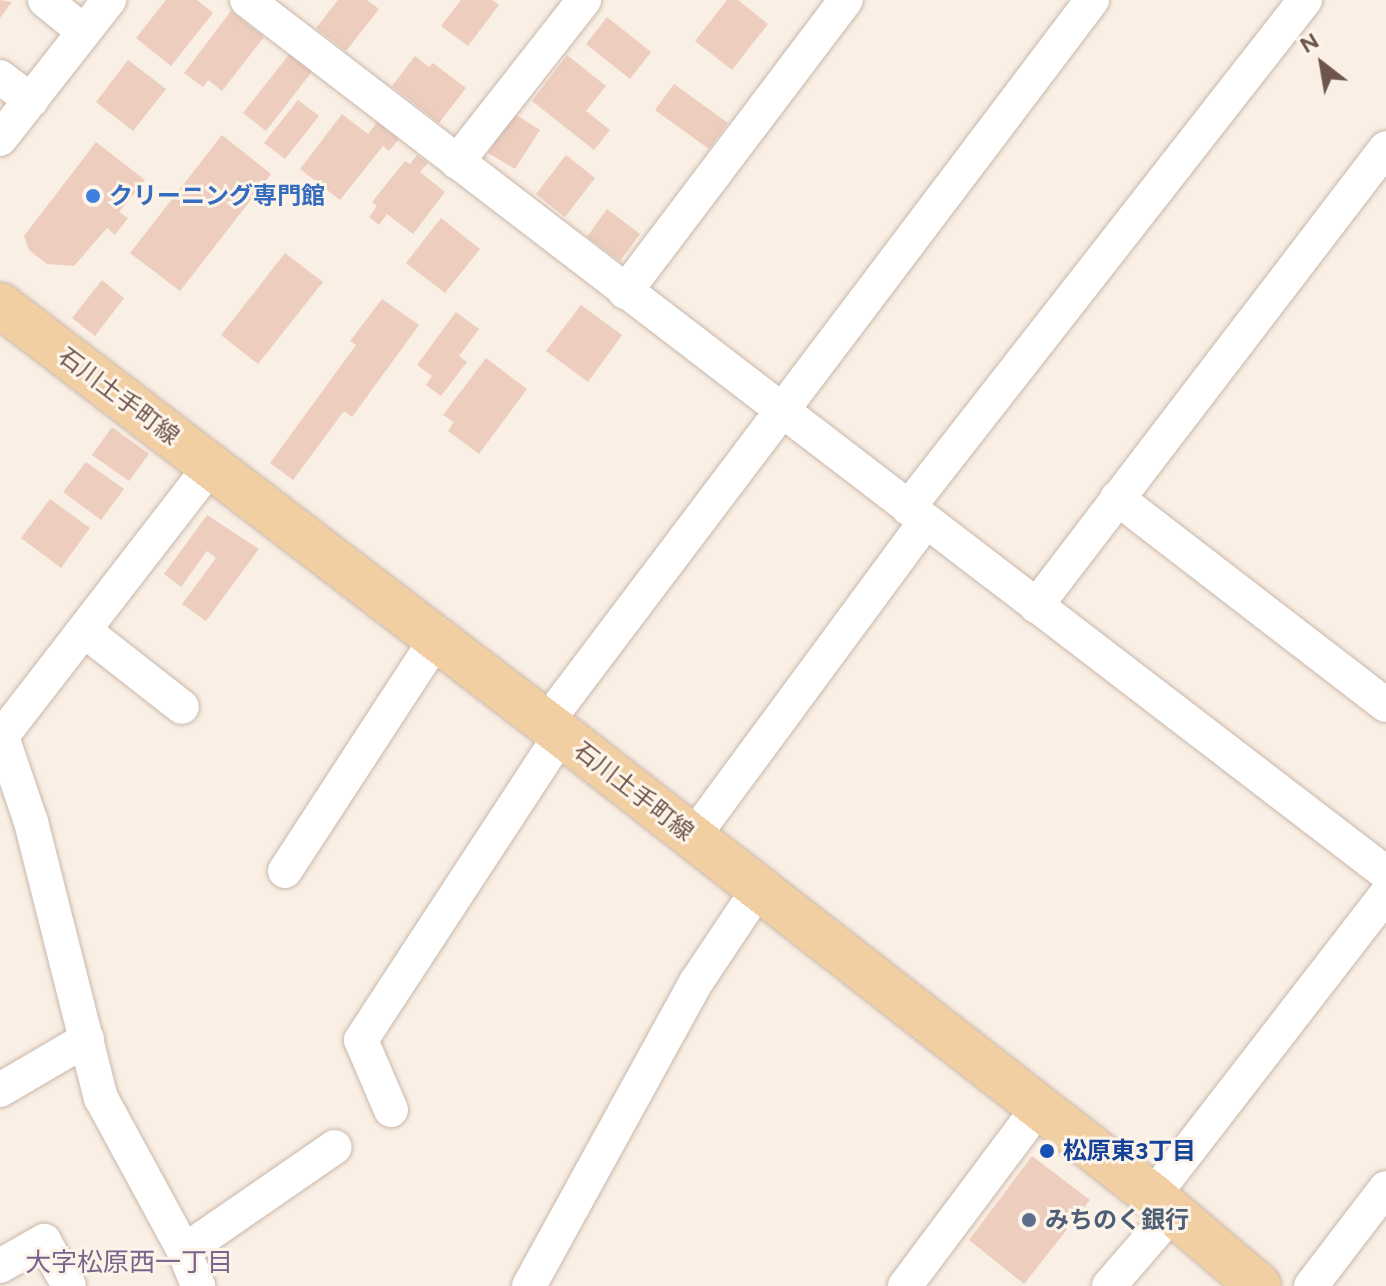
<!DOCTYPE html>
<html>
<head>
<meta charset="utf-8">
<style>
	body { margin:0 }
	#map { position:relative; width:1386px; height:1286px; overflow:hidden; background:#faefe4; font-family:Figtree,"Noto Sans JP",sans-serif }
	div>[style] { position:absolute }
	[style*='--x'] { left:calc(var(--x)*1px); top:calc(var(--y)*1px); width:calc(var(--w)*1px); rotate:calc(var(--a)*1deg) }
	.building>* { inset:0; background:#eccdbe }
	.roads { filter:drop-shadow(0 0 2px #c9b7ab) drop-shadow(0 0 2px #c9b7ab) }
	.minor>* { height:34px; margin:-17px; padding:0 17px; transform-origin:17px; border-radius:17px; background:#fff }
	.major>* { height:44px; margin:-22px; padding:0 22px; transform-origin:22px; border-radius:22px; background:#f2cea3 }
	.dots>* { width:22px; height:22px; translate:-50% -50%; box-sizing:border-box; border:4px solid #fdf4e9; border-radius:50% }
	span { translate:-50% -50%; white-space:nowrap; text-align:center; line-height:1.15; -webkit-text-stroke:6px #fdf4e9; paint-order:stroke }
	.shop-label { font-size:24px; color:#366cbe; font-weight:700 }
	.left { translate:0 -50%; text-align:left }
	.street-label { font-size:24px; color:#6f564c }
	.transit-label { font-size:24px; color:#164399; font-weight:700 }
	.service-label { font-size:24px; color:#4e5e75; font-weight:700 }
	.neighbourhood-label { font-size:26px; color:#7b648c }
	.north { position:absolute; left:1282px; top:24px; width:80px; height:80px; -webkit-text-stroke:6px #fdf4e9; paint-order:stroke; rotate:329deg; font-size:22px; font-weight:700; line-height:32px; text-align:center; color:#6f564c }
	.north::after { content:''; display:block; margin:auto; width:28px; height:36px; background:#6f564c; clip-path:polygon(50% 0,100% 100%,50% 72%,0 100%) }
</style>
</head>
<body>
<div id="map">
	<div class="building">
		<div style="clip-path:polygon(0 0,12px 2px,0 18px)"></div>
		<div style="clip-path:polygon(166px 0,197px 0,213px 13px,171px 66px,136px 38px)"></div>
		<div style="clip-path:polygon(338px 0,367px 0,379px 9px,346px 51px,316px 28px)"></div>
		<div style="clip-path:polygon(461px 0,492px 0,499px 5px,468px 46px,441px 26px)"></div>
		<div style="clip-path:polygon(727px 0,738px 0,768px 24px,732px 70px,695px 41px)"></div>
		<div style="clip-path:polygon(231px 11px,264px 37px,222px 91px,208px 80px,203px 87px,184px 73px)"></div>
		<div style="clip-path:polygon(607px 17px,651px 52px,630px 79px,586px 44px)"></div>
		<div style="clip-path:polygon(291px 52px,314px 69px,266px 131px,243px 113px)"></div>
		<div style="clip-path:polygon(567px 55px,606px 86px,586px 111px,610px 130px,594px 150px,532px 101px)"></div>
		<div style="clip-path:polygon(415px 56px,429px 67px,433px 63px,466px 88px,439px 123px,392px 86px)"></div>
		<div style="clip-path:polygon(128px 60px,166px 89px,133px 131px,96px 102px)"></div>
		<div style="clip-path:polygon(674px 84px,728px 123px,709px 149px,655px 110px)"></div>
		<div style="clip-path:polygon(298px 100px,319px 116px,285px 159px,264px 143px)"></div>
		<div style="clip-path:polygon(513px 113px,540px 130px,515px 169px,488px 153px)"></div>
		<div style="clip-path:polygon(342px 114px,368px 134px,377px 122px,399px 139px,389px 151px,383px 146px,340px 200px,300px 169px)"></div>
		<div style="clip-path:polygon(222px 135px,271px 174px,180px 291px,130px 253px)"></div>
		<div style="clip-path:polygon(96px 142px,145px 180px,119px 212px,128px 218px,115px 235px,107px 228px,74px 266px,47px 264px,29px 250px,24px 236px)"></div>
		<div style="clip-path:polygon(417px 155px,428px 163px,420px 172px,445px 192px,413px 234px,387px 214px,379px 225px,369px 217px,377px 206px,372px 202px,405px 161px,410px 164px)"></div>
		<div style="clip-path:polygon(566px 155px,595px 178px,565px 217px,536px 194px)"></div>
		<div style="clip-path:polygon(607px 209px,640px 234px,620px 261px,587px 237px)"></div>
		<div style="clip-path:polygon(441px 218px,480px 249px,445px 293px,406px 263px)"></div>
		<div style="clip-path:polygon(285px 253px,323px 282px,258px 364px,221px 335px)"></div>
		<div style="clip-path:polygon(102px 280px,124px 298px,95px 336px,72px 318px)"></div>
		<div style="clip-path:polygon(382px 299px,419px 325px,352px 417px,344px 411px,293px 480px,270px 463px,356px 345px,350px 341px)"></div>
		<div style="clip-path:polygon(581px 305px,622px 335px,588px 382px,546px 351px)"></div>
		<div style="clip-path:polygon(456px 312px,479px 329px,459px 356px,467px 362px,441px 396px,426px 385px,432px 376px,417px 365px)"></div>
		<div style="clip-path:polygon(486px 358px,527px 389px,479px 454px,448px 431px,454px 422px,443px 415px)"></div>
		<div style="clip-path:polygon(112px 427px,149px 454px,129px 481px,92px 455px)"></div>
		<div style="clip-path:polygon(86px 462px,124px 489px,101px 520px,63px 492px)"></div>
		<div style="clip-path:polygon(50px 499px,90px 528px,61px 568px,21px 538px)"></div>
		<div style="clip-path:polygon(207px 515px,259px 549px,206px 621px,182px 604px,216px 558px,207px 551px,181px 587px,164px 574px)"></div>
		<div style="clip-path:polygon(1032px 1156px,1090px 1200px,1024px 1284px,969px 1240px)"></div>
	</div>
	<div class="roads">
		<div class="minor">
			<div style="--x:45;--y:0;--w:50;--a:39.4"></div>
			<div style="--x:247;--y:0;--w:1435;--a:37.47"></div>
			<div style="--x:0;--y:77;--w:39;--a:37"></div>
			<div style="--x:0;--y:139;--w:177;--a:-51.9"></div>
			<div style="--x:457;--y:162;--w:206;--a:-51.9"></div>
			<div style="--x:625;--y:292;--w:366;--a:-52.9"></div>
			<div style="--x:1117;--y:498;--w:339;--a:37.6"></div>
			<div style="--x:908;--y:508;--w:645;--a:-51.99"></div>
			<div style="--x:1036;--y:606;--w:576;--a:-52.61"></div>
			<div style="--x:85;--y:631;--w:123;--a:38.1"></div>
			<div style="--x:546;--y:723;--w:906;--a:-52.94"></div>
			<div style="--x:0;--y:731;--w:96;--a:71.2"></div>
			<div style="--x:31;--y:822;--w:285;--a:75.8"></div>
			<div style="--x:101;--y:1098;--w:174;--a:61.5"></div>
			<div style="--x:184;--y:1251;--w:38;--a:68"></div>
			<div style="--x:2;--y:736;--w:341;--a:-52.3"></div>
			<div style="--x:693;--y:837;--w:391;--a:-53.6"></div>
			<div style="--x:285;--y:871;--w:277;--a:-56.9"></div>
			<div style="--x:0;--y:1090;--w:101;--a:-30.4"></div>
			<div style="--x:391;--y:1110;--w:76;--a:-113.2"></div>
			<div style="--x:361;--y:1040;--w:366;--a:-56.8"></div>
			<div style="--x:1153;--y:1196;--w:381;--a:-52.3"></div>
			<div style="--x:184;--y:1251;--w:183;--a:-34.6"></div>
			<div style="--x:0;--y:1266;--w:51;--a:-29.6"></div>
			<div style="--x:44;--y:1241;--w:51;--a:60.9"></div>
			<div style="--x:529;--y:1286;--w:348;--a:-61.2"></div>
			<div style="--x:697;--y:981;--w:112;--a:-56.3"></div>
			<div style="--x:905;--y:1286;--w:224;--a:-53.2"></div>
			<div style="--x:1109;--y:1286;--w:96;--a:-49.2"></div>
			<div style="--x:1311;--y:1286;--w:123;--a:-52.6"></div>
		</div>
		<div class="major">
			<div style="--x:0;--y:305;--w:706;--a:37.41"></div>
			<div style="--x:561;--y:734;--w:751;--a:37.97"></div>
			<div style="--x:1153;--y:1196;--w:139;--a:40.3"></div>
		</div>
	</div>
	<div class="dots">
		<div style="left:93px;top:196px;background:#3f7fe0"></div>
		<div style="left:1047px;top:1151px;background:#1a4fb4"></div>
		<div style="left:1029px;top:1220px;background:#5c6f8a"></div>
	</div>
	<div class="shop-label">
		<span class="left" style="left:109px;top:196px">クリーニング専門館</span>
	</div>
	<div class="street-label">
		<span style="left:119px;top:396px;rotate:37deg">石川土手町線</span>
		<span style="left:634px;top:791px;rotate:38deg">石川土手町線</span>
	</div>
	<div class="transit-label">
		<span class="left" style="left:1063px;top:1151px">松原東3丁目</span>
	</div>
	<div class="service-label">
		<span class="left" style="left:1045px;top:1220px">みちのく銀行</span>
	</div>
	<div class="neighbourhood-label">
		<span style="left:129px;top:1263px">大字松原西一丁目</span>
	</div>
	<div class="north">N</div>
</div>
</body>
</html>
